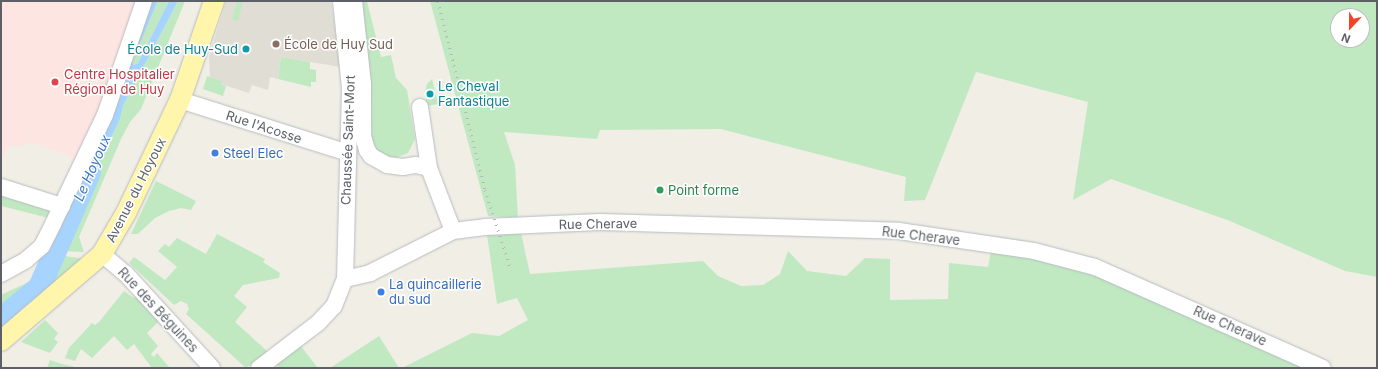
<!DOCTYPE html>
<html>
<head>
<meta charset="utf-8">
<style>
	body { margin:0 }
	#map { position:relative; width:1378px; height:369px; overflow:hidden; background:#f0eee5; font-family:Inter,sans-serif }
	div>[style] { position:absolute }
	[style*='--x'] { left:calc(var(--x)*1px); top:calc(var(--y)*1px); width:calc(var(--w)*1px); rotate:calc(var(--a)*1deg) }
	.education>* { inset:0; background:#e0ded4 }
	.medical>* { inset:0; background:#fde5e1 }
	.green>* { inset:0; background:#c0e9c2 }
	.water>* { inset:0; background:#a6d4ff }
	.river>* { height:23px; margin:-11.5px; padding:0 11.5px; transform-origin:11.5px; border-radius:11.5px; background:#a6d4ff }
	.roads { filter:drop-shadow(0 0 1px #b8bbc0) drop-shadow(0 0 1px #b8bbc0) }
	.minor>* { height:16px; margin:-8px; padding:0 8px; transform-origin:8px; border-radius:8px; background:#fff }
	.major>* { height:20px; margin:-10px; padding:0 10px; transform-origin:10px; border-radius:10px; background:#fff6ab }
	.rail>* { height:3px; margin-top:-1.5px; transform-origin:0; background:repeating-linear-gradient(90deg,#b6b7b8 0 1px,transparent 0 6px) }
	.dots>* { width:11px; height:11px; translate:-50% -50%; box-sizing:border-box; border:2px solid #fff; border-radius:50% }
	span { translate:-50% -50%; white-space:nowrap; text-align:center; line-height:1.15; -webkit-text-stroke:3px #fff; paint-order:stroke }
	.education-label { font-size:13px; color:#785e54 }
	.left { translate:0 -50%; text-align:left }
	.culture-label { font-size:13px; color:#0d838f }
	.right { translate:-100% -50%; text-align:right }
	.health-label { font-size:13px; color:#be3a42 }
	.street-label { font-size:13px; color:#5d6167 }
	.shop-label { font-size:13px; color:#366cbe }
	.leisure-label { font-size:13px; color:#27864d }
	.water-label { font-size:14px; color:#3e77c3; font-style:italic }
	.frame { position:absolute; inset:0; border:2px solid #5d6167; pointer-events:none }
	.north { position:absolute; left:1330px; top:8px; width:40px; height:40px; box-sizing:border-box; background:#fff; border:1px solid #bec0c2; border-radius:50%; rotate:202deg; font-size:11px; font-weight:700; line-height:16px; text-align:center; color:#5d6167 }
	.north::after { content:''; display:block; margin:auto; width:14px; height:18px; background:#f54227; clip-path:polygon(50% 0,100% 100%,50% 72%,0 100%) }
</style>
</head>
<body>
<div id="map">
	<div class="education">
		<div style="clip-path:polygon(226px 1px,331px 1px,341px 67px,281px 57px,278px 79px,270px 77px,268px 90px,252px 85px,249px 93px,221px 84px,221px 81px,210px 77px,209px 57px)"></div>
	</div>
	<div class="medical">
		<div style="clip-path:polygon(1px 1px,138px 1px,95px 122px,76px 158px,31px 142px,21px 146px,9px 146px,1px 162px)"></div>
	</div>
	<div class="green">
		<div style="clip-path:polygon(158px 1px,169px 1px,138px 63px,134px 65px,132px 62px)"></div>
		<div style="clip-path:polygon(178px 1px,185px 1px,141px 109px,130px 122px,121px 139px,79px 237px,84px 252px,60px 251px,65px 236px,57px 234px,72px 201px,81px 201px,120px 119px,123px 106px)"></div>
		<div style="clip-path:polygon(237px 1px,243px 1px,238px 21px,232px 19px)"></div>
		<div style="clip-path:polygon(362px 1px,367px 1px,381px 57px,391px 55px,396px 78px,407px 90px,415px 139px,408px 153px,398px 157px,387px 157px,378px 151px,372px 142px,371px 82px)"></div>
		<div style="clip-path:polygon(evenodd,430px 1px,1377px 1px,1377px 277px,1345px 271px,1230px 221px,1111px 179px,1073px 200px,1088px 102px,976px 72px,925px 200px,904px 201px,906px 177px,721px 129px,600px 130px,597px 139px,504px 132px,515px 165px,518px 218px,488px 216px,430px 1px,1338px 16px,1362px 16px,1362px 40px,1338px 40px,1338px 16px)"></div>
		<div style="clip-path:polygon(281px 57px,310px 62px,310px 69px,316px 70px,316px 82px,311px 82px,311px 87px,278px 79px)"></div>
		<div style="clip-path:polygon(207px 76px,222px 81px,221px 84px,226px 86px,223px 96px,203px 89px)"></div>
		<div style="clip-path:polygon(432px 79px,438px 104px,427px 106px,425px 92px,427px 84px)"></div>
		<div style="clip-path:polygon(156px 181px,196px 201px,191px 210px,181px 208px,169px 211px,155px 218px,138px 234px,131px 234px)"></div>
		<div style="clip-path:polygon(1px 195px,48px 210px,51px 214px,49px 218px,1px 206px)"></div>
		<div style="clip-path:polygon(521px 233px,530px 274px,703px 261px,718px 276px,741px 286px,763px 285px,780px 274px,788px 251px,807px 271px,846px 276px,865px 258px,890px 259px,890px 300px,948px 299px,949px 263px,988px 267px,992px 245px,1065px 258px,1306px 368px,402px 368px,472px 333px,499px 336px,528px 320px,517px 298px,497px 304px,487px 235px)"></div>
		<div style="clip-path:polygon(217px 234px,265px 259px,263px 262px,280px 273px,279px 278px,243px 285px,234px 296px,247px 307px,235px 322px,268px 352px,246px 368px,186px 314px,189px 309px,187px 304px,181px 301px,174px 305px,129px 263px,134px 257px,165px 280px,177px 267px,158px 251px,165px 244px,169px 247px,177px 238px,206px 254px)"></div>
		<div style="clip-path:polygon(59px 255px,84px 259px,45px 291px)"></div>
		<div style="clip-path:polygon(37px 278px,7px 305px,1px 304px,1px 295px)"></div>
		<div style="clip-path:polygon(124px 291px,134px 298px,137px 295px,160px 320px,147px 333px,158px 346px,151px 354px,154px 357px,157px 353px,170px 368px,152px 368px,134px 344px,127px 350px,114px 336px,92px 358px,81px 349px,75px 361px,65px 358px,69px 348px,92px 323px,95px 325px,99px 322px)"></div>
		<div style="clip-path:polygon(45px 320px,58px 333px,54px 339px,58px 342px,50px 353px,21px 342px)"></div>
		<div style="clip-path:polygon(379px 336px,399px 368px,330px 368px)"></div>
		<div style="clip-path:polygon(300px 345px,318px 368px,279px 368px,276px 364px)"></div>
		<div style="clip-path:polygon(50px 360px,62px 364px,75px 367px,47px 368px)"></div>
	</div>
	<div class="water">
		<div style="clip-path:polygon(150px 1px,158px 1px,132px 62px,134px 65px,138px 63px,169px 1px,178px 1px,123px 106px,120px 119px,81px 201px,72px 201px)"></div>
		<div style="clip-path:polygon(57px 234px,66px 236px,60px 251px,50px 250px)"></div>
		<div style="clip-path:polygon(48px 253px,59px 255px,45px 291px,1px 326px,1px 304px,7px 305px,33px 284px)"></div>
	</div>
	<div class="river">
		<div style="--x:1;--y:318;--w:49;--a:-39.2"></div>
		<div style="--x:39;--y:287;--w:125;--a:-66.5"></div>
	</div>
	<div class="roads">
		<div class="minor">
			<div style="--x:354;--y:1;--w:83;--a:83.8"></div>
			<div style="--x:363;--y:84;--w:52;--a:90"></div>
			<div style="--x:363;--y:136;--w:15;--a:74"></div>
			<div style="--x:367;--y:150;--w:7;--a:56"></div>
			<div style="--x:371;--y:156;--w:18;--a:29"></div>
			<div style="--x:387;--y:165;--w:16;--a:7"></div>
			<div style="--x:403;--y:167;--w:13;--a:-9"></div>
			<div style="--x:416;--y:165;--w:13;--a:13"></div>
			<div style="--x:180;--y:100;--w:176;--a:17.5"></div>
			<div style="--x:420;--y:107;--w:62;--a:81.6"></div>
			<div style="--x:429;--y:168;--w:67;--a:69.1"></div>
			<div style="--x:1;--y:187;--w:64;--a:17.3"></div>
			<div style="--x:102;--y:254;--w:30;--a:40"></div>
			<div style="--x:125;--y:273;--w:129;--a:47.5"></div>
			<div style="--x:1;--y:274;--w:29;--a:-29"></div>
			<div style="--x:26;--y:260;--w:21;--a:-41"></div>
			<div style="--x:42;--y:246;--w:25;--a:-63"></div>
			<div style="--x:53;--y:224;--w:121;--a:-64.5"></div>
			<div style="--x:105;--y:115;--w:120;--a:-71.1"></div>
			<div style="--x:345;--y:279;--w:26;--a:-13"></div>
			<div style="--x:370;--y:273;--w:93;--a:-26.8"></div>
			<div style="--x:453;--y:231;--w:32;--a:-7"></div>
			<div style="--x:485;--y:227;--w:115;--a:-2.5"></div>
			<div style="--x:600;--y:222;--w:299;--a:1.7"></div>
			<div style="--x:899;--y:231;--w:136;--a:8.4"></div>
			<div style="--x:1034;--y:251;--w:63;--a:14.7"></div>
			<div style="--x:1095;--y:267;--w:249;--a:23.9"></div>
			<div style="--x:259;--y:368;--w:74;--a:-37.3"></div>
			<div style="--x:318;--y:323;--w:23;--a:-47"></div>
			<div style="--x:334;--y:306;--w:29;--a:-68"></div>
			<div style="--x:345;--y:279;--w:191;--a:-88.5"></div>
			<div style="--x:350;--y:88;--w:87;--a:-95.9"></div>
		</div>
		<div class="major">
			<div style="--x:1;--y:341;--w:133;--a:-40.7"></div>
			<div style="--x:102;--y:254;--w:48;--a:-59.7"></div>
			<div style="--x:126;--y:213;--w:125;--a:-64.5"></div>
			<div style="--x:180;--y:100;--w:105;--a:-71"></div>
		</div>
	</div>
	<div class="rail">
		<div style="--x:438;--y:1;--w:195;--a:76"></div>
		<div style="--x:485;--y:190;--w:84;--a:72"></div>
	</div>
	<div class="dots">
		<div style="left:276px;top:44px;background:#8d6e63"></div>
		<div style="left:246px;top:49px;background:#0f9aa8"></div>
		<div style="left:55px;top:82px;background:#e0444e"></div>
		<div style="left:430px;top:94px;background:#0f9aa8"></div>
		<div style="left:215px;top:153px;background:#3f7fe0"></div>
		<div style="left:660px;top:190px;background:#2e9e5b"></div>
		<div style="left:381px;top:292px;background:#3f7fe0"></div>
	</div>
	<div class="education-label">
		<span class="left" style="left:284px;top:44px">École de Huy Sud</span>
	</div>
	<div class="culture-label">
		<span class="right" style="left:238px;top:49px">École de Huy-Sud</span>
		<span class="left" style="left:438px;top:94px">Le Cheval<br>Fantastique</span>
	</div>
	<div class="health-label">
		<span class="left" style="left:64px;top:82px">Centre Hospitalier<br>Régional de Huy</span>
	</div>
	<div class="street-label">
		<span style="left:264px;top:127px;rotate:18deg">Rue l'Acosse</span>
		<span style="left:348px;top:140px;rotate:-88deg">Chaussée Saint-Mort</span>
		<span style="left:136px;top:190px;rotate:-63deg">Avenue du Hoyoux</span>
		<span style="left:598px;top:224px;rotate:-1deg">Rue Cherave</span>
		<span style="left:921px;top:236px;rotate:7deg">Rue Cherave</span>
		<span style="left:158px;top:310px;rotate:47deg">Rue des Béguines</span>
		<span style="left:1230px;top:326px;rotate:24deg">Rue Cherave</span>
	</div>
	<div class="shop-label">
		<span class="left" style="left:223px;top:153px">Steel Elec</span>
		<span class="left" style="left:389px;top:292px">La quincaillerie<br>du sud</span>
	</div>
	<div class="leisure-label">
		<span class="left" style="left:668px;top:190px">Point forme</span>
	</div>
	<div class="water-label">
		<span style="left:92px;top:168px;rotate:-66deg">Le Hoyoux</span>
	</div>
	<div class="frame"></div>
	<div class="north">N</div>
</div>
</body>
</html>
